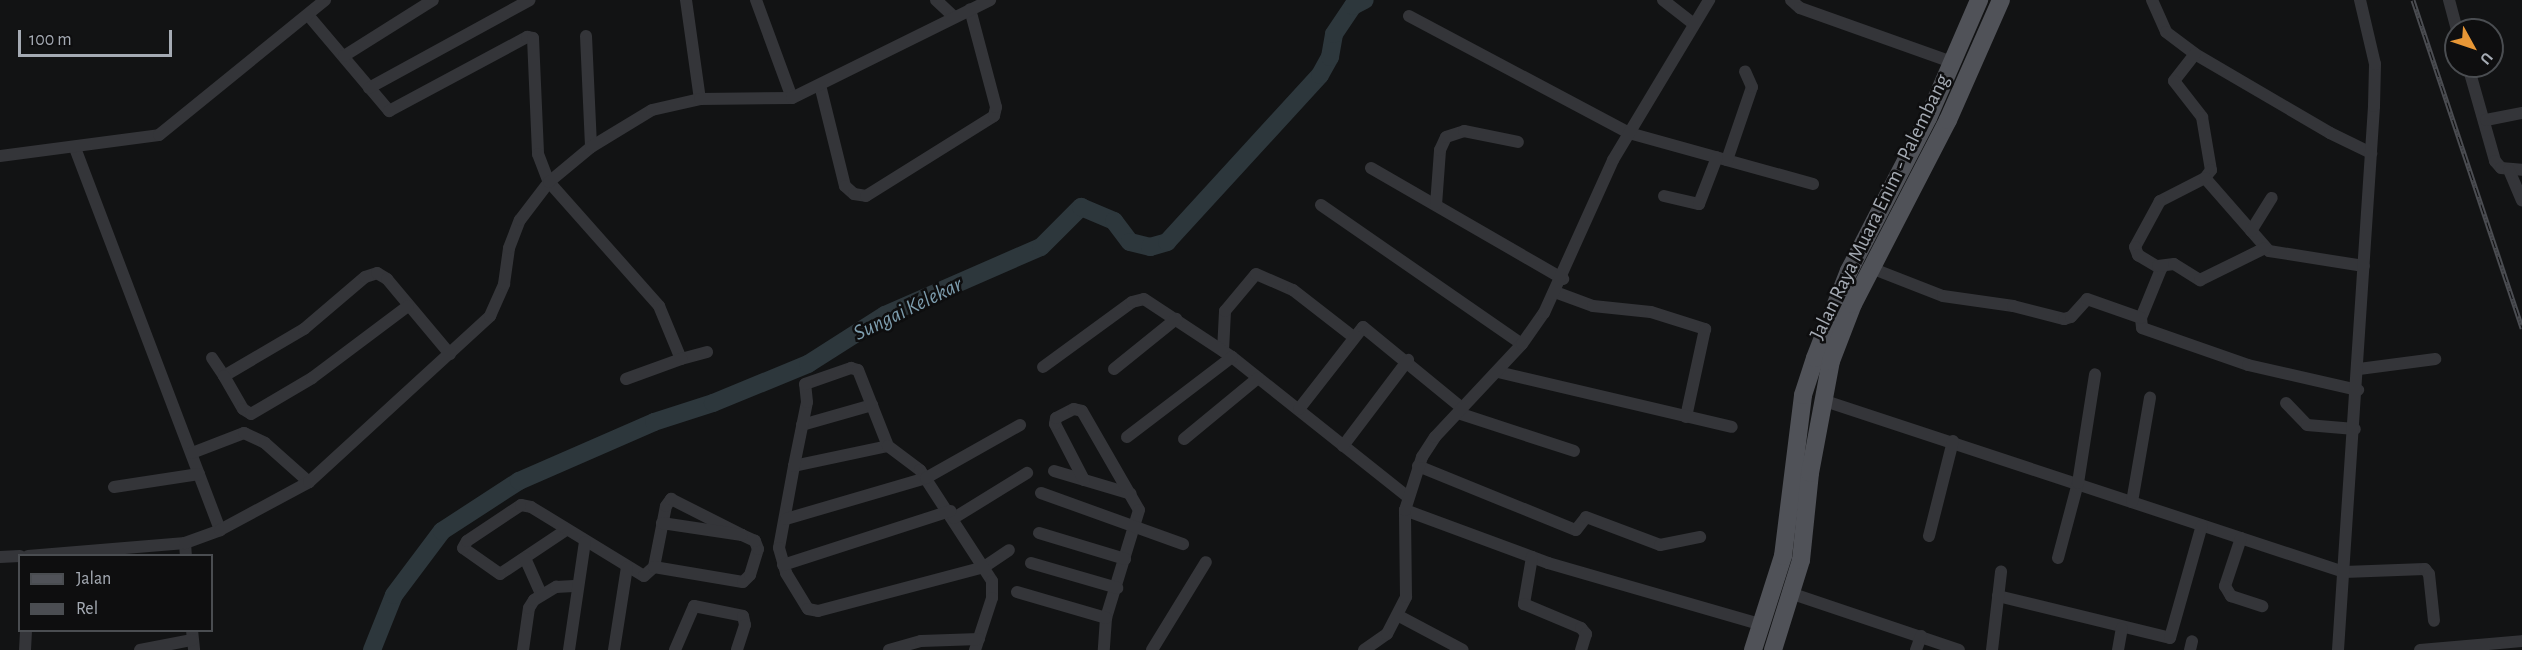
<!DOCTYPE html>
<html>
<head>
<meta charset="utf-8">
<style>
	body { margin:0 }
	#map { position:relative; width:2522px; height:650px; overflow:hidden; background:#121314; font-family:"Alegreya Sans",sans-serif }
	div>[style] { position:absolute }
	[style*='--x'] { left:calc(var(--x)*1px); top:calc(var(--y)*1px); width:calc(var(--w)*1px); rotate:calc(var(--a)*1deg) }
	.river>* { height:18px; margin:-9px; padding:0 9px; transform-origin:9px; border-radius:9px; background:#2d373c }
	.street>* { height:12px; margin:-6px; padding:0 6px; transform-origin:6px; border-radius:6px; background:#343539 }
	.primary>* { height:18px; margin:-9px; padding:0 9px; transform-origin:9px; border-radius:9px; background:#505258 }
	.rail>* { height:5px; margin-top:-2.5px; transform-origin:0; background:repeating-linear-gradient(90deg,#0e0e0f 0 9px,#4b4d52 0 18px); box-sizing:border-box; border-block:2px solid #4b4d52 }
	span { translate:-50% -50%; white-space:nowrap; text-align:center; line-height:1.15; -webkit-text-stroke:5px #0e0e0f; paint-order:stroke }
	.street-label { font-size:21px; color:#a5abb4 }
	.water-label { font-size:22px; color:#7d9dae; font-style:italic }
	.legend { position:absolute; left:18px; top:554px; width:195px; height:78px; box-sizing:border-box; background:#0e0e0f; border:2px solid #4a4d51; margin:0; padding:8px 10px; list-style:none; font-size:18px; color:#a5abb4 }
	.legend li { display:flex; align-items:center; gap:12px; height:30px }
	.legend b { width:30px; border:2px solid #4a4d51 }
	.north { position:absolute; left:2444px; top:18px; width:60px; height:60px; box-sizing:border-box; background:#0e0e0f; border:2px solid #4a4d51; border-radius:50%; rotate:130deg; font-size:16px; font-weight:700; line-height:24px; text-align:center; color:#a5abb4 }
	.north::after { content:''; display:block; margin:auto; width:21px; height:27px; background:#e89736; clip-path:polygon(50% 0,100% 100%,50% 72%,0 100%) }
	.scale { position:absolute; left:18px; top:30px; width:154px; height:27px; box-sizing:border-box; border:3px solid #a5abb4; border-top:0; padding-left:8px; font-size:18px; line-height:21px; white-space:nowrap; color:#a5abb4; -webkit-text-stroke:4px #0e0e0f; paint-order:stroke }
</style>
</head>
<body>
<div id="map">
	<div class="river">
		<div style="--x:372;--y:650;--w:59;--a:-68.2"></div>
		<div style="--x:394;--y:595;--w:80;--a:-53.1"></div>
		<div style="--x:442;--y:531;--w:92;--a:-33"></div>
		<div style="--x:519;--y:481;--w:147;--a:-23.6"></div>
		<div style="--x:654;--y:422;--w:62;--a:-17.9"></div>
		<div style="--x:713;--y:403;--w:103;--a:-22.3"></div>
		<div style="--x:808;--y:364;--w:91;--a:-32.5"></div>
		<div style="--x:885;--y:315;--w:170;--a:-23.6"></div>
		<div style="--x:1041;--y:247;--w:57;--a:-45"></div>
		<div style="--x:1081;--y:207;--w:36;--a:23"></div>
		<div style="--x:1114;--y:221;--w:26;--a:53"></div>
		<div style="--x:1130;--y:242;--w:21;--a:14"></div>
		<div style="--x:1150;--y:247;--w:18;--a:-16"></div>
		<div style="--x:1167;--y:242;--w:226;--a:-47.5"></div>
		<div style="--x:1320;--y:75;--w:21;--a:-61"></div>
		<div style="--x:1330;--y:57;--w:23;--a:-80"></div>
		<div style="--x:1334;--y:34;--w:34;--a:-56"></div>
		<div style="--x:1353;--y:6;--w:13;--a:-27"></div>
	</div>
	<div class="street">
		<div style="--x:686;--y:0;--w:100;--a:82"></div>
		<div style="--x:756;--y:0;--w:104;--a:69.8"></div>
		<div style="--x:936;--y:0;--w:25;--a:43"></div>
		<div style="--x:1663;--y:0;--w:39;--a:38"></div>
		<div style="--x:1791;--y:0;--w:12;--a:42"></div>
		<div style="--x:1800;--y:8;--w:161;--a:19.6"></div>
		<div style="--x:2152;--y:0;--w:35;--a:66"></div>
		<div style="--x:2166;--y:32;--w:36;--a:37"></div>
		<div style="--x:2195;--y:54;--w:156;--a:30.3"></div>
		<div style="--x:2330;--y:133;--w:46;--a:26"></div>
		<div style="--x:2449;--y:0;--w:31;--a:75"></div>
		<div style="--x:308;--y:15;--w:126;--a:49.8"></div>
		<div style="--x:389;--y:111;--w:157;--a:-28.2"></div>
		<div style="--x:527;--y:37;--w:6;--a:9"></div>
		<div style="--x:533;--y:38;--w:116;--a:87.5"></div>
		<div style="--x:538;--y:154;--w:30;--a:69"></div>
		<div style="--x:549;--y:182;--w:166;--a:48.4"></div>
		<div style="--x:659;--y:306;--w:57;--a:67.5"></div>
		<div style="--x:681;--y:359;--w:27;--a:-15"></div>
		<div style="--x:1409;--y:16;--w:249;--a:28"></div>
		<div style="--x:1629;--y:133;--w:191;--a:15.5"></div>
		<div style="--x:586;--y:36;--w:111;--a:87.4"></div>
		<div style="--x:2195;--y:54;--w:34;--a:128"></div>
		<div style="--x:2174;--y:81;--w:46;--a:52.1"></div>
		<div style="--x:2202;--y:117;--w:54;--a:80.4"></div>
		<div style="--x:2211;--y:170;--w:10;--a:127"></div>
		<div style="--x:2205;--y:178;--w:51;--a:152.9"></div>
		<div style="--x:2160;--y:201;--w:52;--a:118.5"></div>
		<div style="--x:2135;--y:247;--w:9;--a:69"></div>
		<div style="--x:2138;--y:255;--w:27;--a:31"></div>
		<div style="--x:2161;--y:269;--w:53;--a:112.2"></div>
		<div style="--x:2141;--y:318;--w:10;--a:84"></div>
		<div style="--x:2142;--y:328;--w:112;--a:19.2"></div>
		<div style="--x:2248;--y:365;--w:113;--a:12.8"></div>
		<div style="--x:344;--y:56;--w:105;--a:-32.2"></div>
		<div style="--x:2468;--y:66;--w:99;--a:74.1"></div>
		<div style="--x:2495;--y:161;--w:9;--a:49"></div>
		<div style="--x:2501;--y:168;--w:21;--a:5"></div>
		<div style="--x:820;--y:85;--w:104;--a:76.1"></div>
		<div style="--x:845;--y:186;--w:12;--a:42"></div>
		<div style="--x:854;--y:194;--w:12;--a:9"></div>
		<div style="--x:866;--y:196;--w:151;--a:-32"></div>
		<div style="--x:994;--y:116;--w:9;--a:-77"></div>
		<div style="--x:996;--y:107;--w:101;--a:-104.9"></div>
		<div style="--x:369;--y:88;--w:183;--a:-28.7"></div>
		<div style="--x:2486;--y:120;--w:37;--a:-11"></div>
		<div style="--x:75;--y:148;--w:409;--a:69.2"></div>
		<div style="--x:0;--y:156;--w:160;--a:-7.5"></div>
		<div style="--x:159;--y:135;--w:214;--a:-39.1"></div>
		<div style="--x:1727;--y:160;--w:77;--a:-71.1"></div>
		<div style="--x:1752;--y:87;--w:17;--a:-114"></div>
		<div style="--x:1371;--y:168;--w:222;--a:30"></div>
		<div style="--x:2509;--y:170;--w:33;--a:67"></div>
		<div style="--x:2205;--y:178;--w:97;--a:48.8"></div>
		<div style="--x:2269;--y:251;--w:96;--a:9"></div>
		<div style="--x:1664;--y:196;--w:36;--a:13"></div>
		<div style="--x:1699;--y:204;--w:50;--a:-69"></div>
		<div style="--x:1321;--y:205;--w:244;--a:34.7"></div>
		<div style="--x:1436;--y:205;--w:55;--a:-85.8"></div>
		<div style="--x:1440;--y:150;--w:14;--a:-65"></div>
		<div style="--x:1446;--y:137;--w:19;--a:-18"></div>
		<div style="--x:1464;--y:131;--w:55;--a:11.5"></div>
		<div style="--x:2251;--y:231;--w:39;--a:-58"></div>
		<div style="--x:2158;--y:266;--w:16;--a:-7"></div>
		<div style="--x:2174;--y:264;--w:31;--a:32"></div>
		<div style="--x:2200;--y:280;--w:72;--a:-26.2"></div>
		<div style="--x:1871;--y:268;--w:77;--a:21.3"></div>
		<div style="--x:1943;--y:296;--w:71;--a:8.1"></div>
		<div style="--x:2013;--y:306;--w:53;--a:14.3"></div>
		<div style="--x:2064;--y:319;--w:7;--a:-16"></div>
		<div style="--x:2071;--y:317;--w:24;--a:-48"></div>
		<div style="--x:2087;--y:299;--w:57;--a:19.4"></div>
		<div style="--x:1555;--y:292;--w:40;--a:20.2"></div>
		<div style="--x:1593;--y:306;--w:58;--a:5.9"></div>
		<div style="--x:1651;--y:312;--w:57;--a:17.5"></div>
		<div style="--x:1705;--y:329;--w:90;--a:102.2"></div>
		<div style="--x:1223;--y:351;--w:40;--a:-87.1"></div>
		<div style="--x:1225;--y:311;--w:48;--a:-50"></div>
		<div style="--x:1256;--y:274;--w:40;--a:23.4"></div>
		<div style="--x:1293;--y:290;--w:75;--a:37.9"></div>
		<div style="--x:212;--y:358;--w:22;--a:56"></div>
		<div style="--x:224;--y:376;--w:93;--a:-30.4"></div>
		<div style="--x:304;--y:329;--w:80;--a:-40.4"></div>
		<div style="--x:365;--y:277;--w:13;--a:-18"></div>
		<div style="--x:377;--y:273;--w:12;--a:31"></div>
		<div style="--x:387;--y:279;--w:98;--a:50"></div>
		<div style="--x:1043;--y:367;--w:110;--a:-36.1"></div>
		<div style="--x:1132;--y:302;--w:12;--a:-14"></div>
		<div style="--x:1144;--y:299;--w:105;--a:33.4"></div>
		<div style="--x:1232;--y:357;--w:223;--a:38.5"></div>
		<div style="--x:1114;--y:369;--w:80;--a:-38.9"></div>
		<div style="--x:2359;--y:369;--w:77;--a:-7.5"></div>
		<div style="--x:1498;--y:372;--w:240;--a:13.2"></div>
		<div style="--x:224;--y:376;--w:38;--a:60"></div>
		<div style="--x:243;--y:409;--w:9;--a:32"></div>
		<div style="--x:251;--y:414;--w:71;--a:-30.5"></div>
		<div style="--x:312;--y:378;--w:120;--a:-36.9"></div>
		<div style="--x:626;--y:379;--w:59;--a:-20"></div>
		<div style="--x:1822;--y:400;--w:550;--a:18.24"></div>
		<div style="--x:2344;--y:572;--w:81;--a:-2.1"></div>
		<div style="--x:2425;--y:569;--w:6;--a:51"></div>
		<div style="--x:2429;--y:574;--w:47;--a:83.9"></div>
		<div style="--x:2286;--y:403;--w:30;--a:46"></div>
		<div style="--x:2307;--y:425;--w:48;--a:4.8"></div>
		<div style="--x:1299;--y:409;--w:104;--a:-52"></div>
		<div style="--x:1363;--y:327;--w:128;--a:39.3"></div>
		<div style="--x:1458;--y:413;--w:122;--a:18.1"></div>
		<div style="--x:802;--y:425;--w:73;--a:-15.9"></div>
		<div style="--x:1127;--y:437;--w:132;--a:-37.3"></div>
		<div style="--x:1184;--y:439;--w:96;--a:-39.5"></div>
		<div style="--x:888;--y:446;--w:96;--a:168"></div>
		<div style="--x:794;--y:466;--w:83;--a:100.4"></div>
		<div style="--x:779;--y:548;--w:26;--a:74"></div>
		<div style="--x:786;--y:573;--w:42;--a:58.6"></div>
		<div style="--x:808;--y:609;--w:10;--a:11"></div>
		<div style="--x:818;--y:611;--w:172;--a:-14.8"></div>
		<div style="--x:984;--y:567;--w:30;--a:-34"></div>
		<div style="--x:1343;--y:446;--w:108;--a:-52.9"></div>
		<div style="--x:192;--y:453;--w:56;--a:-21"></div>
		<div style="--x:244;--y:433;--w:23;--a:25"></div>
		<div style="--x:265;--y:443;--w:59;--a:41.6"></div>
		<div style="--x:794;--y:466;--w:65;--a:-78.5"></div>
		<div style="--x:807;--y:402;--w:18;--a:-96"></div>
		<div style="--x:805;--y:384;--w:49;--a:-19.2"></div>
		<div style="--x:851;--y:368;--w:7;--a:16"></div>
		<div style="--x:858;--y:370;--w:82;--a:68.5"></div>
		<div style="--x:888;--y:446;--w:40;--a:37"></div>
		<div style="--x:920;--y:470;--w:132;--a:57"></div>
		<div style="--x:992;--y:581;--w:17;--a:90"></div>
		<div style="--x:992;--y:598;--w:55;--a:108.1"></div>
		<div style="--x:1418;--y:466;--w:170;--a:22.1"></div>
		<div style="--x:1576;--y:530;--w:16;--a:-52"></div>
		<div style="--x:1586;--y:517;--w:79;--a:20.7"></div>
		<div style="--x:1660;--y:545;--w:41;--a:-11.3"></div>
		<div style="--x:1054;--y:471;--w:80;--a:16.6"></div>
		<div style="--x:1084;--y:480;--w:63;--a:-117.4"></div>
		<div style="--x:1055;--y:424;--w:6;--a:-81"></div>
		<div style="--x:1056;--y:418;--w:20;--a:-27"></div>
		<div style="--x:1074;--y:409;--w:8;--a:14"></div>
		<div style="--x:1082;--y:411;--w:114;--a:60.1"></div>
		<div style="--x:1139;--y:510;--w:113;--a:107"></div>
		<div style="--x:1106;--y:618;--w:32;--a:94"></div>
		<div style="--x:114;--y:487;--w:86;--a:-8.7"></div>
		<div style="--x:1041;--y:493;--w:151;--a:19.8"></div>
		<div style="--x:2132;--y:502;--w:106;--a:-80.2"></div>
		<div style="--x:1405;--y:510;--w:153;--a:20.3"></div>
		<div style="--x:1548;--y:563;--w:224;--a:16.1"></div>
		<div style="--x:954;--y:518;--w:86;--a:-31.7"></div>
		<div style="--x:786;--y:519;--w:146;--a:-16.3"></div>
		<div style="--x:926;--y:478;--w:108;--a:-29.4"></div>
		<div style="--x:566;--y:530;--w:79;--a:146.3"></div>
		<div style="--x:500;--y:574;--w:45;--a:-144.9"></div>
		<div style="--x:463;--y:548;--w:8;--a:-60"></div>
		<div style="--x:467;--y:541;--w:65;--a:-33.7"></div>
		<div style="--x:521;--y:505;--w:10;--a:11"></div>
		<div style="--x:531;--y:507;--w:132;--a:31.4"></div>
		<div style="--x:644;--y:576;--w:13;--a:-42"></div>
		<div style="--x:654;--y:567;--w:62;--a:-78.9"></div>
		<div style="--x:666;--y:506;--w:9;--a:-54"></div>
		<div style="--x:671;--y:499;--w:80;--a:26.9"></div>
		<div style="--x:1039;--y:533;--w:90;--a:16.8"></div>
		<div style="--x:1929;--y:536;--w:98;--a:-75.8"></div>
		<div style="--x:2241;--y:538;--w:51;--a:108.4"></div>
		<div style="--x:2225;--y:586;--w:12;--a:59"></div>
		<div style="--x:2231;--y:596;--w:33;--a:18"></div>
		<div style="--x:185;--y:543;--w:13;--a:86"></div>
		<div style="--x:28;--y:556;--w:158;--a:-4.7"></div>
		<div style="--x:185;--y:543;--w:37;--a:-20"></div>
		<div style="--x:220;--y:530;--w:101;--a:-28.3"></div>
		<div style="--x:309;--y:482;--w:246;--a:-42.5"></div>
		<div style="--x:490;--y:316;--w:35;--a:-66"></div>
		<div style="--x:504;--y:284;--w:36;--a:-82"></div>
		<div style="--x:509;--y:248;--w:30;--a:-69"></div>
		<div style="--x:520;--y:220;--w:48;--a:-52.7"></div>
		<div style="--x:549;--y:182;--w:55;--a:-39.8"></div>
		<div style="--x:591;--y:147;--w:71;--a:-31.2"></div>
		<div style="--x:652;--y:110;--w:49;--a:-12.9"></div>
		<div style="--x:700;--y:99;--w:92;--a:-0.6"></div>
		<div style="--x:792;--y:98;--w:221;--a:-26.3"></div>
		<div style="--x:0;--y:557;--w:20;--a:-3"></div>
		<div style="--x:1532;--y:557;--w:48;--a:99.7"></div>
		<div style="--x:1524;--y:604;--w:62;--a:22.8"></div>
		<div style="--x:1581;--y:628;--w:8;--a:50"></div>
		<div style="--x:1586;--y:634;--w:17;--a:107"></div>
		<div style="--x:525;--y:558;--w:39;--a:66"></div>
		<div style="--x:2058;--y:558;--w:78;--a:-75.1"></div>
		<div style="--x:2078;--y:483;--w:110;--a:-81.1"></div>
		<div style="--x:1031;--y:563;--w:90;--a:16.2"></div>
		<div style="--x:783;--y:565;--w:176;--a:-17.9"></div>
		<div style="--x:654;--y:567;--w:90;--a:9.6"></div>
		<div style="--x:743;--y:582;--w:10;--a:-45"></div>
		<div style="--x:750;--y:575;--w:27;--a:-73"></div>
		<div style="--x:758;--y:549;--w:9;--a:-111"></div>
		<div style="--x:755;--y:541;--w:14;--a:-155"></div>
		<div style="--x:742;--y:535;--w:81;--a:-171.5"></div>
		<div style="--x:1017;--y:592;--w:93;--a:16.3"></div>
		<div style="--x:1793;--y:594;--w:175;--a:18.6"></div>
		<div style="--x:1998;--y:596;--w:177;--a:13.7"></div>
		<div style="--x:2170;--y:638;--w:117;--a:-74.2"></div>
		<div style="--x:1399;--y:616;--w:72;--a:28"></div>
		<div style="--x:192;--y:630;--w:20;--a:84"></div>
		<div style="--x:25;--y:650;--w:20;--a:-87"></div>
		<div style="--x:140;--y:650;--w:53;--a:-10.9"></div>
		<div style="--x:523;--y:650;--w:42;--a:-81.9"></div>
		<div style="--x:529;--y:608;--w:9;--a:-58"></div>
		<div style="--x:534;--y:600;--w:26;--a:-31"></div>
		<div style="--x:556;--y:587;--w:22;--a:-3"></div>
		<div style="--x:569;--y:650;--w:109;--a:-81.6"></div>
		<div style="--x:614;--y:650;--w:84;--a:-81.1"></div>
		<div style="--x:675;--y:650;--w:48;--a:-66.6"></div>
		<div style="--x:694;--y:606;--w:50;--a:11.5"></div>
		<div style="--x:743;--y:616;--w:9;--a:77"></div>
		<div style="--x:745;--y:625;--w:26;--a:108"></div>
		<div style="--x:889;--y:650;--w:33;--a:-16"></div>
		<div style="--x:921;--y:641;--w:58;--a:-2"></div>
		<div style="--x:1152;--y:650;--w:103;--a:-58.5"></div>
		<div style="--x:1364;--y:650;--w:28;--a:-35"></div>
		<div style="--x:1387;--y:634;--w:42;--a:-62.8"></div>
		<div style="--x:1406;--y:597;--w:87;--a:-90.7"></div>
		<div style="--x:1405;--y:510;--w:56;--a:-72.2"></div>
		<div style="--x:1422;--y:457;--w:24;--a:-57"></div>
		<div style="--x:1435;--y:437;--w:127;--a:-46.9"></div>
		<div style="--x:1522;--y:344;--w:38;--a:-55"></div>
		<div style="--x:1544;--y:313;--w:168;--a:-65.7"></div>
		<div style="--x:1613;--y:160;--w:187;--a:-59"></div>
		<div style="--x:1916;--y:650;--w:15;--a:-70"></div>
		<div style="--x:1992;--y:650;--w:79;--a:-83.4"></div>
		<div style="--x:2118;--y:650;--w:22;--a:-80"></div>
		<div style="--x:2190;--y:650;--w:9;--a:-77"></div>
		<div style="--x:2338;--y:650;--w:545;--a:-86.21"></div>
		<div style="--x:2374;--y:106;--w:42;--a:-88.6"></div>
		<div style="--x:2375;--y:64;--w:66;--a:-103.2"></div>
		<div style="--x:2420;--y:650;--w:102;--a:-5"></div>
	</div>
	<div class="primary">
		<div style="--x:1753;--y:650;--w:99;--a:-72.3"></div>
		<div style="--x:1783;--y:556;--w:162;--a:-82.9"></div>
		<div style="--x:1803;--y:395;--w:39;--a:-72"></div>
		<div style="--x:1815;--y:358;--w:93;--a:-68.7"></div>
		<div style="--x:1849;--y:271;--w:172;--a:-62.7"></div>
		<div style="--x:1928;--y:118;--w:129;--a:-66.6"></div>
		<div style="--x:1773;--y:650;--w:94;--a:-72.7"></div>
		<div style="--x:1801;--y:560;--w:87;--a:-84.1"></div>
		<div style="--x:1810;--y:473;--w:114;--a:-79.4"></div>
		<div style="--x:1831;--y:361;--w:61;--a:-68.9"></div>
		<div style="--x:1853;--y:304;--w:207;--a:-62.7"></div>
		<div style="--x:1948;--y:120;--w:131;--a:-66.2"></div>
	</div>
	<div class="rail">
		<div style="--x:2413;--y:0;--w:346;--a:71.6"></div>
	</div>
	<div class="street-label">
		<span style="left:1880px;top:207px;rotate:-64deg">Jalan Raya Muara Enim - Palembang</span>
	</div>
	<div class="water-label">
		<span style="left:908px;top:309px;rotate:-26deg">Sungai Kelekar</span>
	</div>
	<ul class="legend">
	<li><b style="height:8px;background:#505258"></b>Jalan</li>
	<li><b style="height:8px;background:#4b4d52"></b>Rel</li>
	</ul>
	<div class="north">U</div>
	<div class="scale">100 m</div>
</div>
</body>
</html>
